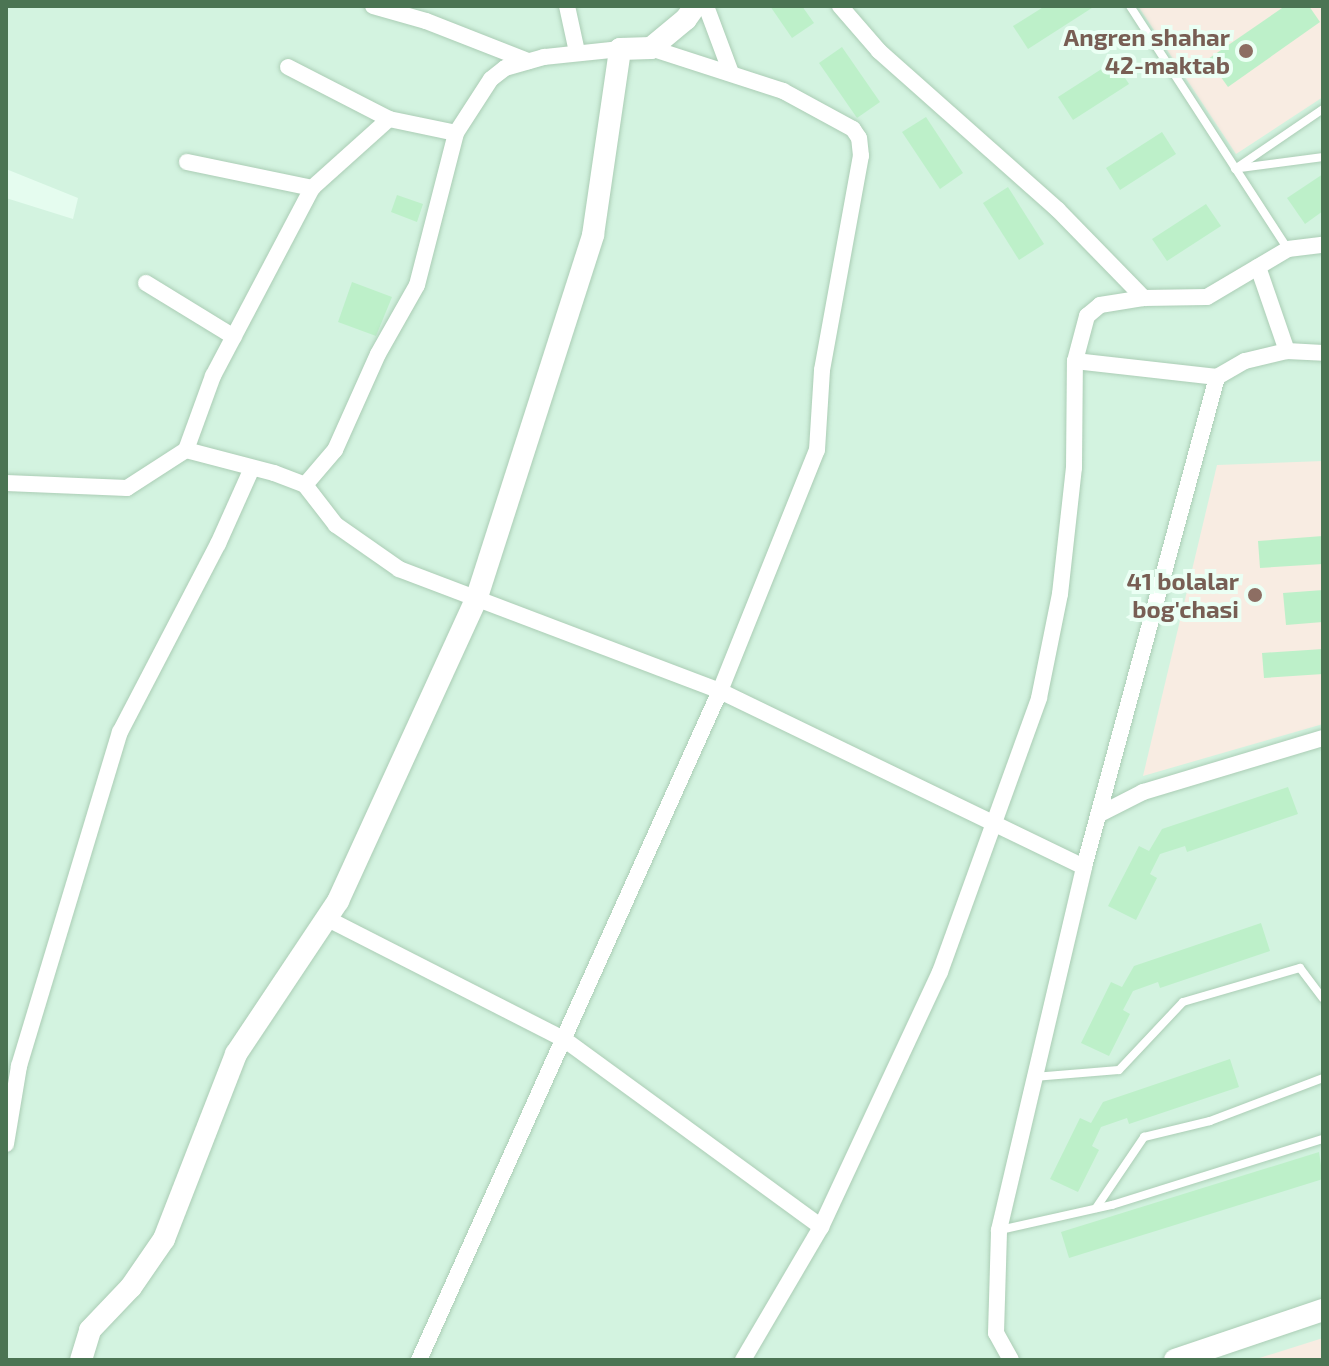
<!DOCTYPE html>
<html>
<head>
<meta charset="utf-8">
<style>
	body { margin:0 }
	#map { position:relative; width:1329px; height:1366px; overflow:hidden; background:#e5fcef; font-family:"Exo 2",sans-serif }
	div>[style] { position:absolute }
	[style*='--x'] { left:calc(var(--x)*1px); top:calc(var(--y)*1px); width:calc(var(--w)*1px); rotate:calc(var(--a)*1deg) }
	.residential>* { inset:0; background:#d3f3e0 }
	.education>* { inset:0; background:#f8ece2 }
	.building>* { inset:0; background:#bdf0c9 }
	.roads { filter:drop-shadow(0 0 2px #abcdb5) drop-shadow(0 0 2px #abcdb5) }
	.lane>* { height:8px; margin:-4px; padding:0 4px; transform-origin:4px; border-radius:4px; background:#fff }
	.street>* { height:16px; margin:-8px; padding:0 8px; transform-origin:8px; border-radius:8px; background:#fff }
	.secondary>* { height:22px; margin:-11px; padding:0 11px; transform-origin:11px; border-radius:11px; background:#fff }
	.dots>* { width:22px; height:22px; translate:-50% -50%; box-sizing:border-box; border:4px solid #ebfff4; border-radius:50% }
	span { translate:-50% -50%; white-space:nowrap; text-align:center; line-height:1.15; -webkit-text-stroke:8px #ebfff4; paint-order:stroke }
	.education-label { font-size:24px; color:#785e54; font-weight:700 }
	.right { translate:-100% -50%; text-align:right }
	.frame { position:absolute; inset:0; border:8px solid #4b7453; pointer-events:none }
</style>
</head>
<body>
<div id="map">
	<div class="residential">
		<div style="clip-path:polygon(6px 6px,1323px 6px,1323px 1360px,6px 1360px,6px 198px,73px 219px,78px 198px,6px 169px)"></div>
	</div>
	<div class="education">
		<div style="clip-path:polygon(1138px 6px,1323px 6px,1323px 97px,1236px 154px)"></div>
		<div style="clip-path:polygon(1323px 461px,1323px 724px,1143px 776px,1217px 465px)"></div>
		<div style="clip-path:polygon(1323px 1338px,1323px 1360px,1253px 1360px)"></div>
	</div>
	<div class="building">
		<div style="clip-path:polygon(770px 6px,802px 6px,814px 23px,792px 38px)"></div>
		<div style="clip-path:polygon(1045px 6px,1095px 6px,1028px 49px,1013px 26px)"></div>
		<div style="clip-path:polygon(1285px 6px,1309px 6px,1320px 22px,1228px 87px,1208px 59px)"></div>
		<div style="clip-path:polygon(842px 47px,880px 102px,857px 118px,819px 63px)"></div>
		<div style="clip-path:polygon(1114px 61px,1129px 84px,1073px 120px,1058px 97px)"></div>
		<div style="clip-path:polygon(926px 117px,963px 173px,940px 189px,902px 132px)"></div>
		<div style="clip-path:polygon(1162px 132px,1176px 154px,1120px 190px,1106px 168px)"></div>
		<div style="clip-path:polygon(1323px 174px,1323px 211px,1305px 224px,1287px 198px)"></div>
		<div style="clip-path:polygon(1008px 187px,1044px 244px,1019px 260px,983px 203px)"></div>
		<div style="clip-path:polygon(397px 195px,423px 204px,417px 222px,391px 212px)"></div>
		<div style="clip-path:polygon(1206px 204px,1221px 226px,1167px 261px,1152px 239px)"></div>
		<div style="clip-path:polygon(352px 282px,392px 297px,376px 336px,338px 322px)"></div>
		<div style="clip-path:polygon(1323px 536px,1323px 564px,1260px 568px,1258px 541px)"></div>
		<div style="clip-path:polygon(1323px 590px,1323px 622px,1286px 625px,1283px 593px)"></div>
		<div style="clip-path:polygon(1323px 649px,1323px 674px,1264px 678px,1262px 653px)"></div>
		<div style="clip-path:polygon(1288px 787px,1298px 814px,1187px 852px,1185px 846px,1160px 854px,1150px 874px,1157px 878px,1136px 920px,1108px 906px,1139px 846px,1149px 851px,1162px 829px)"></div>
		<div style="clip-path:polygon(1261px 923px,1270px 951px,1160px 988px,1158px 982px,1133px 991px,1123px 1010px,1130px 1014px,1109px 1056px,1081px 1043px,1111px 982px,1122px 987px,1134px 966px)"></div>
		<div style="clip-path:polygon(1230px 1059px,1239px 1087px,1129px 1124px,1127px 1118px,1101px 1127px,1092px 1146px,1099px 1150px,1078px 1192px,1050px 1179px,1080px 1118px,1091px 1123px,1103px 1102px)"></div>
		<div style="clip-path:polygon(1319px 1152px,1323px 1179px,1069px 1258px,1061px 1232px)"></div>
	</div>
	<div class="roads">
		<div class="lane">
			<div style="--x:1130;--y:6;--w:290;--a:57"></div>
			<div style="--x:1240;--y:168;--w:84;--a:-7.5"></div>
			<div style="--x:1235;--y:169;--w:107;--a:-34.3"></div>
			<div style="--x:1034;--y:1077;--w:85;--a:-4.7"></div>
			<div style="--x:1119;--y:1070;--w:93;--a:-46.7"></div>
			<div style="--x:1183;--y:1002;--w:122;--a:-16.2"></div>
			<div style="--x:1300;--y:968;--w:38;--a:53"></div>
			<div style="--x:1096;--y:1208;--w:86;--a:-55.9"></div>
			<div style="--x:1144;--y:1137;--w:68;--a:-13.6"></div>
			<div style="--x:1210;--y:1121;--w:121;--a:-20.8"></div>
			<div style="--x:1000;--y:1230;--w:115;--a:-12.6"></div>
			<div style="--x:1112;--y:1205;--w:221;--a:-17.4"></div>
		</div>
		<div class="street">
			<div style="--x:373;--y:6;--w:55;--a:15.8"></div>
			<div style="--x:426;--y:21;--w:110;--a:21.4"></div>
			<div style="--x:567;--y:6;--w:47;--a:77.7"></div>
			<div style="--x:706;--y:6;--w:72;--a:69.5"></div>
			<div style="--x:840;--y:6;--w:60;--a:49.1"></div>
			<div style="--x:879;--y:51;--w:239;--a:41.6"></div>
			<div style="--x:1058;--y:210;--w:123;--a:45.7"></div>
			<div style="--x:288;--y:67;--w:114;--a:27.2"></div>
			<div style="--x:389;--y:119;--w:68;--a:11.8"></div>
			<div style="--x:187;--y:162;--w:128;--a:11.7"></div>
			<div style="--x:1258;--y:267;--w:89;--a:71"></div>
			<div style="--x:146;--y:283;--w:103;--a:31.5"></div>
			<div style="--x:1075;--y:361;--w:143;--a:6.4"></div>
			<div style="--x:1217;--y:377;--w:32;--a:-30"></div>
			<div style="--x:1245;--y:361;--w:43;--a:-13.4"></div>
			<div style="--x:1287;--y:351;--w:36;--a:3"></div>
			<div style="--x:186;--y:450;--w:91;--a:14.6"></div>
			<div style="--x:274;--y:473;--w:33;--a:21"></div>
			<div style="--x:305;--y:485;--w:51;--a:52.2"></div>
			<div style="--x:336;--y:525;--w:77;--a:34.9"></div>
			<div style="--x:399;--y:569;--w:343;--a:20.8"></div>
			<div style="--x:720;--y:691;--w:404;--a:25.8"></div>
			<div style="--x:6;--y:483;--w:121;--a:2.4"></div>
			<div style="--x:127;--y:488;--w:70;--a:-32.8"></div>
			<div style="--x:186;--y:450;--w:79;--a:-70"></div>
			<div style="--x:213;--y:376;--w:212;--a:-62.2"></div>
			<div style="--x:312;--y:188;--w:103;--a:-41.9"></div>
			<div style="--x:305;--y:485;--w:46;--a:-49.4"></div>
			<div style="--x:335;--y:450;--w:105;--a:-65.9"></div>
			<div style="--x:378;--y:354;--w:79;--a:-60.5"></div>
			<div style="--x:417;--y:285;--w:157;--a:-75.6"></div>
			<div style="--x:456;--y:133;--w:64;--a:-57.1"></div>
			<div style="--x:491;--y:79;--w:18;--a:-38"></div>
			<div style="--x:505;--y:68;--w:41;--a:-15.8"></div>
			<div style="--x:544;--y:57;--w:76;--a:-6"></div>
			<div style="--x:1098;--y:815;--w:51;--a:-27.1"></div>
			<div style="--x:1143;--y:792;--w:188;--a:-16.7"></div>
			<div style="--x:326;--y:918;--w:268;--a:27"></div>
			<div style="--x:565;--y:1040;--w:317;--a:36.1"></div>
			<div style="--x:6;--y:1144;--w:79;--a:-80.5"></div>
			<div style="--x:19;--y:1066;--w:349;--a:-73.2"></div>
			<div style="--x:120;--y:732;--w:212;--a:-62.5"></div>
			<div style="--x:218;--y:544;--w:83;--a:-65.9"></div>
			<div style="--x:419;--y:1360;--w:734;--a:-65.78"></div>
			<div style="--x:720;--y:691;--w:260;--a:-68.1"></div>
			<div style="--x:817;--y:450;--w:80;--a:-86.4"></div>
			<div style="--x:822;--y:370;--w:218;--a:-79.7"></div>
			<div style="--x:861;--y:156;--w:18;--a:-96"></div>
			<div style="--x:859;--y:138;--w:11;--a:-124"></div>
			<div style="--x:853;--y:129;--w:80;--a:-151.5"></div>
			<div style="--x:783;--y:91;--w:139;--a:-162"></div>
			<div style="--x:743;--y:1360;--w:154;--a:-59.6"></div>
			<div style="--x:821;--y:1227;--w:281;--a:-65"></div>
			<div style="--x:940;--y:972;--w:291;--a:-70.1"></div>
			<div style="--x:1039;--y:698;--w:106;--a:-78.6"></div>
			<div style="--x:1060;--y:594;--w:127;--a:-83.7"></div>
			<div style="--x:1074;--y:468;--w:107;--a:-89.5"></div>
			<div style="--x:1075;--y:361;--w:47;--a:-75.1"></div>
			<div style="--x:1087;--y:316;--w:17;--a:-40"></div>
			<div style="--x:1100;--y:305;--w:45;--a:-9"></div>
			<div style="--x:1144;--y:298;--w:63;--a:-0.9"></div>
			<div style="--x:1207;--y:297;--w:94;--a:-30.7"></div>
			<div style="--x:1288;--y:249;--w:35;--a:-7"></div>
			<div style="--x:1011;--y:1360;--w:31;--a:-119"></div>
			<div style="--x:996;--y:1333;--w:103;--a:-88.3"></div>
			<div style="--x:999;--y:1230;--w:373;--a:-76.8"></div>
			<div style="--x:1084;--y:867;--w:508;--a:-74.81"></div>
		</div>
		<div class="secondary">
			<div style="--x:81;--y:1360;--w:31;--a:-73"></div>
			<div style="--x:90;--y:1330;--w:59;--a:-46.4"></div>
			<div style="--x:131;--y:1287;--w:58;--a:-55.5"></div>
			<div style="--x:164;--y:1239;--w:199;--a:-68.7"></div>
			<div style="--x:236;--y:1054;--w:184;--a:-56.3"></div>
			<div style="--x:338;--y:901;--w:334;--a:-65.4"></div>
			<div style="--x:477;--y:597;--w:380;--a:-72.2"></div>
			<div style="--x:593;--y:235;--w:188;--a:-81.7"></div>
			<div style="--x:620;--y:49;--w:31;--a:-2"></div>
			<div style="--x:651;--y:48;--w:45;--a:-39.6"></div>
			<div style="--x:686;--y:19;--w:16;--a:-55"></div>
			<div style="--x:1175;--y:1360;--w:156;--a:-18.7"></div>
		</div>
	</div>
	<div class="dots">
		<div style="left:1246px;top:51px;background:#8d6e63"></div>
		<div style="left:1255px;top:595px;background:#8d6e63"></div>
	</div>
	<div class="education-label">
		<span class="right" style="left:1230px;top:51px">Angren shahar<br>42-maktab</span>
		<span class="right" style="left:1239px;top:595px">41 bolalar<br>bog'chasi</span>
	</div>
	<div class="frame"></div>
</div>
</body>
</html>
